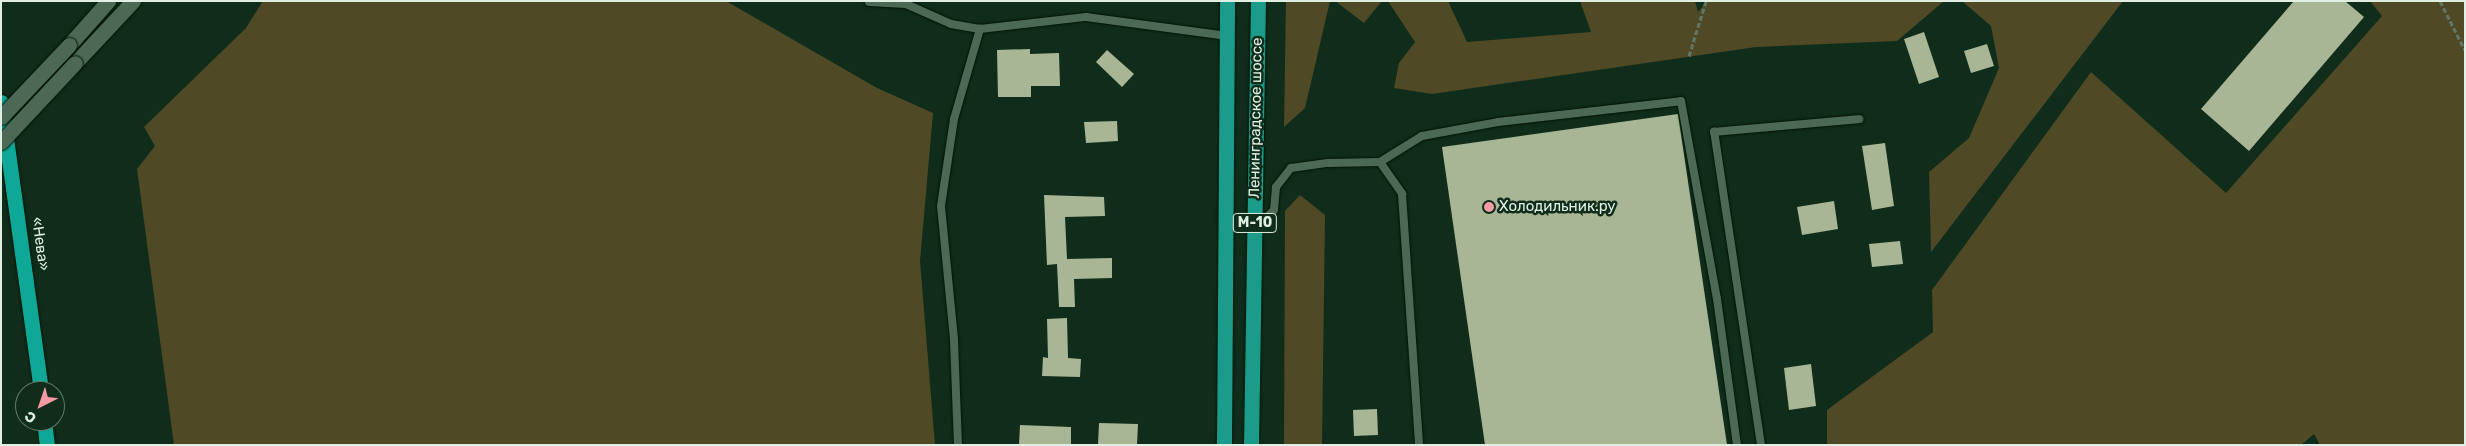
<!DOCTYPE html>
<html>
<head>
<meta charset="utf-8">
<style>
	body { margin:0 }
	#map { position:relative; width:2466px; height:446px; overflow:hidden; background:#102c1b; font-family:Rubik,sans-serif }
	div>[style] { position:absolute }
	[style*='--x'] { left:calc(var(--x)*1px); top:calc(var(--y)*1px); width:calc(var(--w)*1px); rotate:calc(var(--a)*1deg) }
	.green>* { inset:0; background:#504926 }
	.building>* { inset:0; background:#a9b696 }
	.path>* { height:3px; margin-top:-1.5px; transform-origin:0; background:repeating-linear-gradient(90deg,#607768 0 5px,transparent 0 7.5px) }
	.roads { filter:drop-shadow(0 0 1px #001405) drop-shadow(0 0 1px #001405) }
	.service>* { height:8px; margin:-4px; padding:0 4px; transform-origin:4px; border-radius:4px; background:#4c6955 }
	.minor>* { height:15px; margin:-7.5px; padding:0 7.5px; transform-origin:7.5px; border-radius:7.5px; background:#4c6955 }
	.trunk>* { height:15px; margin:-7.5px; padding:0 7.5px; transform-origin:7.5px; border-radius:7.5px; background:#1b9c8a }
	.motorway>* { height:15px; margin:-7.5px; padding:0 7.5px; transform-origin:7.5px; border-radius:7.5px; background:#0fa897 }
	.bridges { filter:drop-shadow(0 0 1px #001405) drop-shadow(0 0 1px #001405) }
	.minor-bridge>* { height:15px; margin:-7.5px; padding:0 7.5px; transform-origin:7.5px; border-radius:7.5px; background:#4c6955 }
	.dots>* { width:14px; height:14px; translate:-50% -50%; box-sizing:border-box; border:2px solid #102c1b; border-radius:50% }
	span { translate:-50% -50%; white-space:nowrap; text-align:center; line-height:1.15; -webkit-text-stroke:5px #102c1b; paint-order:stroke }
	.shield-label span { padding:1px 4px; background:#102c1b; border:1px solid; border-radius:4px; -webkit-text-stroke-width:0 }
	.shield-label { font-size:14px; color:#dfefe3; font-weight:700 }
	.street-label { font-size:15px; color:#dfefe3 }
	.poi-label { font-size:15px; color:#dfefe3 }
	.left { translate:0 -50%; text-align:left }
	.frame { position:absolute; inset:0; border:2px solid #dfefe3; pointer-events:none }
	.north { position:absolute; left:15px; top:381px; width:50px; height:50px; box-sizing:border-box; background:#102c1b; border:1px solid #637a6b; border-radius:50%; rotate:221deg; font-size:14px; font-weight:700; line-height:20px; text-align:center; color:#dfefe3 }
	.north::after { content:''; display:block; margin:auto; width:18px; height:22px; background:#f49aa5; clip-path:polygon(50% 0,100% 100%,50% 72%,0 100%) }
</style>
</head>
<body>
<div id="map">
	<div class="green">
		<div style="clip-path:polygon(263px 1px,726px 1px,877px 88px,933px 113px,920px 261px,935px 445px,174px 445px,137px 169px,155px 146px,144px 127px,246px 28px)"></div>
		<div style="clip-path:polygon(1286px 1px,1330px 1px,1305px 108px,1284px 127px)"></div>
		<div style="clip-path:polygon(1335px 1px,1382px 1px,1364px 23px)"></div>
		<div style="clip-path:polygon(1388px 1px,1448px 1px,1467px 42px,1591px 32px,1580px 1px,1695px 1px,1698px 12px,1707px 1px,1944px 1px,1897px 41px,1756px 47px,1432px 94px,1394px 88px,1399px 63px,1415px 42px)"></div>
		<div style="clip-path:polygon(1962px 1px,2123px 1px,1931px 252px,1929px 172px,1969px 138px,1999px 68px,1991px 26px)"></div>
		<div style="clip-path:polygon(2370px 1px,2465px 1px,2465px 445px,2320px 445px,2314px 434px,2301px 445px,1827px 445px,1827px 410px,1933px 332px,1932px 290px,2091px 72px,2226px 193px,2382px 16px)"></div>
		<div style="clip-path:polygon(1300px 195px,1325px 215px,1322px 445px,1284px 445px,1285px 211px)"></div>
	</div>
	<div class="building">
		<div style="clip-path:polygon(2294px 1px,2345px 1px,2364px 17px,2249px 151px,2201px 109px)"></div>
		<div style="clip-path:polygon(1924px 32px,1939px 77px,1919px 84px,1904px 39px)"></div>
		<div style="clip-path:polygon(1987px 44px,1994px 66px,1971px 73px,1964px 51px)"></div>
		<div style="clip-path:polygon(1030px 49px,1030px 54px,1059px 53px,1060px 86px,1031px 86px,1031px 97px,998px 97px,997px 50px)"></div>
		<div style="clip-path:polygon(1107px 50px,1134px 74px,1122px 87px,1096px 62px)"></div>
		<div style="clip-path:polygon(1678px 114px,1727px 445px,1485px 445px,1442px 147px)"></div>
		<div style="clip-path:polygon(1117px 121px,1118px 141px,1086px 143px,1084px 122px)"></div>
		<div style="clip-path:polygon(1885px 143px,1894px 206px,1872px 210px,1862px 146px)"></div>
		<div style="clip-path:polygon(1044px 195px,1104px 197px,1105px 216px,1065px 217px,1067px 259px,1112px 258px,1112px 278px,1074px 279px,1075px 307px,1059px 307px,1057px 264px,1047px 265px)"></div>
		<div style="clip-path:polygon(1834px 201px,1838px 229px,1802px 235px,1797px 207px)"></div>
		<div style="clip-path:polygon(1900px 241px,1903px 264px,1872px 267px,1869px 244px)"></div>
		<div style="clip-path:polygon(1067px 318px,1068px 358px,1081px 359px,1080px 377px,1042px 376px,1043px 357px,1048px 358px,1047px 319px)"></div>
		<div style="clip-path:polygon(1811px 364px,1816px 406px,1789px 410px,1784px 368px)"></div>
		<div style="clip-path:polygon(1377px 409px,1378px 435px,1354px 436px,1353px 410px)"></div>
		<div style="clip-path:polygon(1099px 423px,1138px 424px,1137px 445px,1098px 445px)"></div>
		<div style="clip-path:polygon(1020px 425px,1071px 427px,1071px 445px,1019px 445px)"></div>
	</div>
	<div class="path">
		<div style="--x:2440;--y:1;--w:55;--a:63"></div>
		<div style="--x:1689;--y:56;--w:58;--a:-72.8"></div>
	</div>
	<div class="roads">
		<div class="service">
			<div style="--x:869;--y:2;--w:37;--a:3"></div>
			<div style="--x:906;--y:4;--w:49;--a:24"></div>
			<div style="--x:951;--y:24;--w:29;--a:10"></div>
			<div style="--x:980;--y:29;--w:107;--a:-6.5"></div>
			<div style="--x:1086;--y:17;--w:143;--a:7.6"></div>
			<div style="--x:1380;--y:162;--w:49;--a:-31.8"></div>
			<div style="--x:1422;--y:136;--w:77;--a:-10.4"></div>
			<div style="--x:1498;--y:122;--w:184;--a:-6.5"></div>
			<div style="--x:1681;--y:101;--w:201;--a:79.7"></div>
			<div style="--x:1717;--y:299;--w:147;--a:82.2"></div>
			<div style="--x:1256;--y:228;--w:25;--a:-45"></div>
			<div style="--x:1274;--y:210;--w:23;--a:-85"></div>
			<div style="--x:1276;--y:187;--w:24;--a:-52"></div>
			<div style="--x:1291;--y:168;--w:37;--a:-8"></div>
			<div style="--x:1328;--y:163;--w:52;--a:-1.1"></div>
			<div style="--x:1380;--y:162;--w:39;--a:55"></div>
			<div style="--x:1402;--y:194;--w:252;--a:86.1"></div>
			<div style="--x:958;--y:445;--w:106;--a:-92.2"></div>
			<div style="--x:954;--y:339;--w:134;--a:-95.6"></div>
			<div style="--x:941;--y:206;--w:88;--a:-81.5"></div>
			<div style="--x:954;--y:119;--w:94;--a:-73.9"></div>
			<div style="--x:1761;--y:445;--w:317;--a:-98.5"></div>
			<div style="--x:1714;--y:132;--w:146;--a:-5.1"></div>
		</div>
		<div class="minor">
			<div style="--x:69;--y:45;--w:59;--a:-48.4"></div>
			<div style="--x:75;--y:63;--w:85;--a:-46.9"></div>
		</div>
		<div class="trunk">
			<div style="--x:1224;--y:445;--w:444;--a:-89.6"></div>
			<div style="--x:1251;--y:445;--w:444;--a:-89.1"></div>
		</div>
		<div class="motorway">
			<div style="--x:1;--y:102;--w:292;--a:82.1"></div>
			<div style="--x:44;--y:421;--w:24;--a:83"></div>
		</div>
	</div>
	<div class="bridges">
		<div class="minor-bridge">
			<div style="--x:1;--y:117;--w:99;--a:-46.6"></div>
			<div style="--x:1;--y:142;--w:108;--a:-46.9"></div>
		</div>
	</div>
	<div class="dots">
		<div style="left:1489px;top:207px;background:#f49aa5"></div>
	</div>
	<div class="shield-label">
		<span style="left:1255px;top:223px">М-10</span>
	</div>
	<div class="street-label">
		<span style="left:1256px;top:118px;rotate:-89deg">Ленинградское шоссе</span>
		<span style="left:40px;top:244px;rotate:82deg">«Нева»</span>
	</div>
	<div class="poi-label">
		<span class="left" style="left:1499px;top:207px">Холодильник.ру</span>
	</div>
	<div class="frame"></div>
	<div class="north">С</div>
</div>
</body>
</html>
